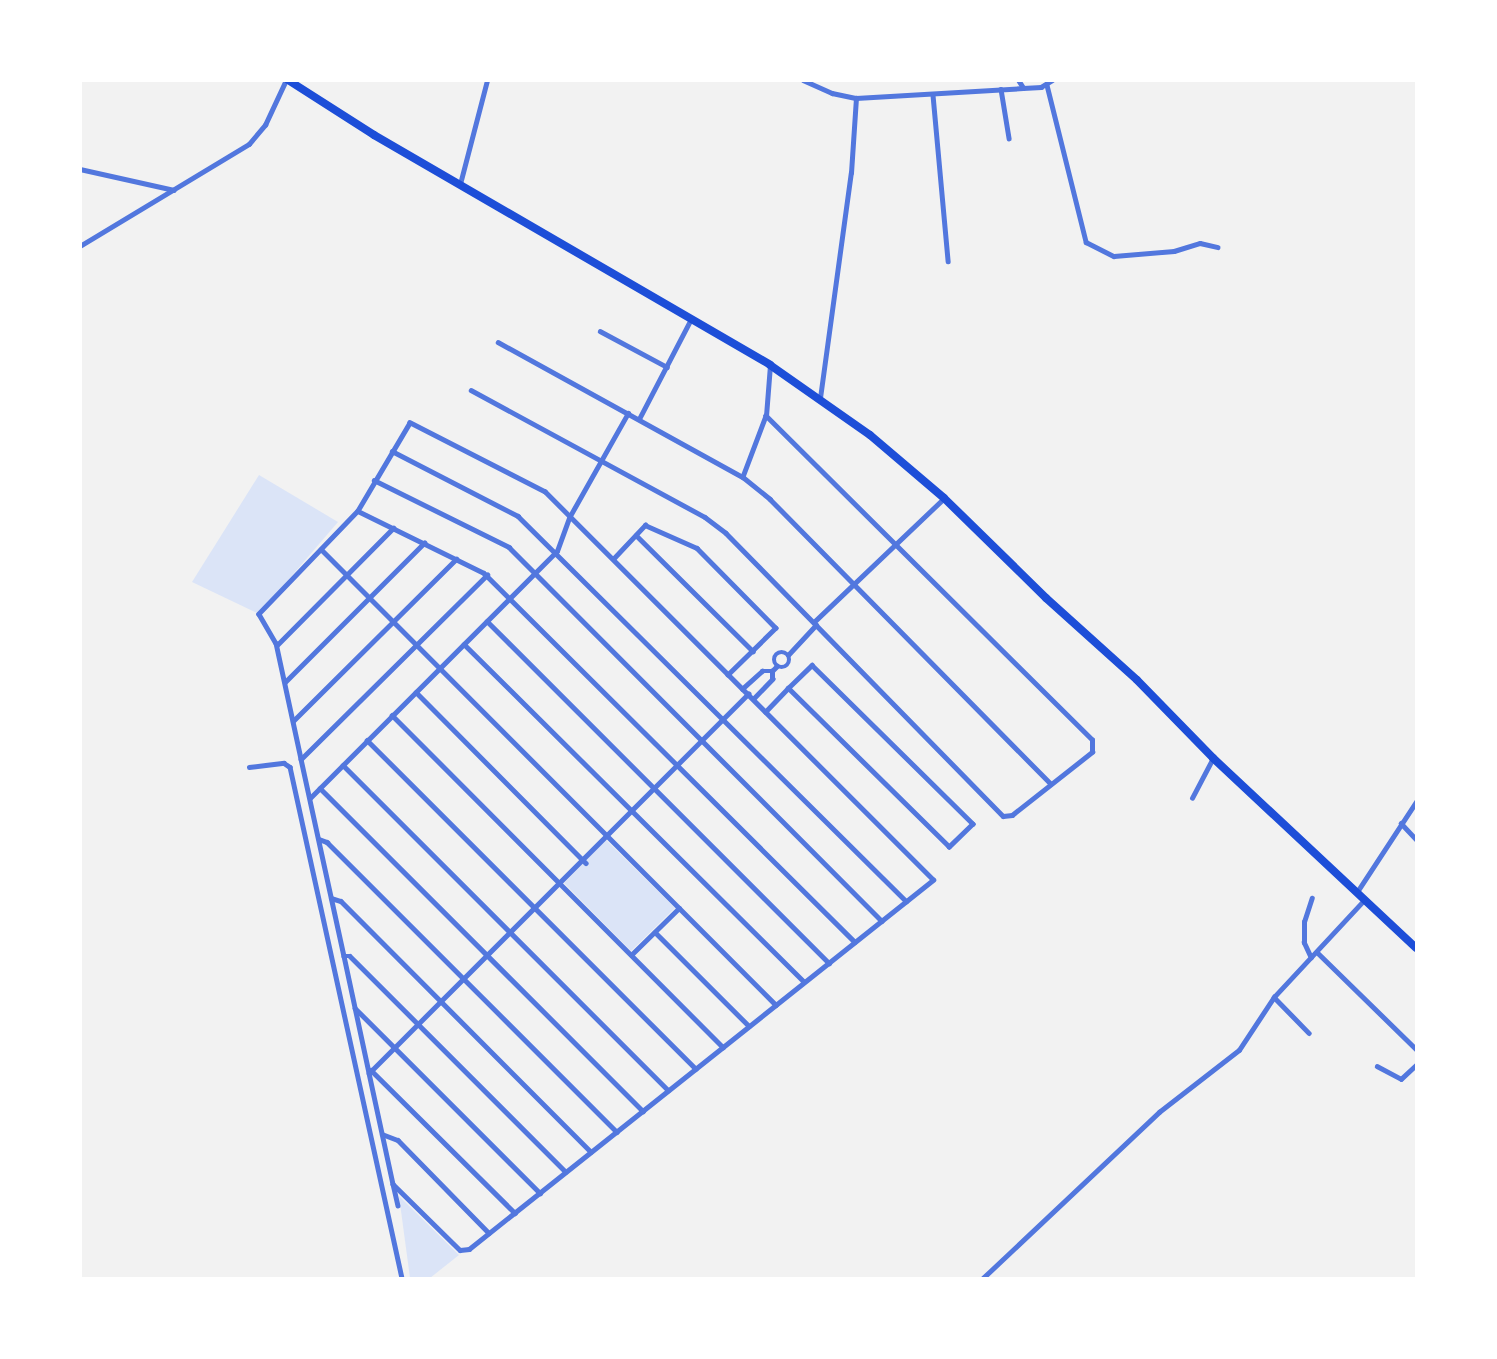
<!DOCTYPE html>
<html>
<head>
<meta charset="utf-8">
<style>
	body { margin:0 }
	#map { position:relative; width:1497px; height:1359px; overflow:hidden; background:#f2f2f2; font-family:"Roboto Serif",serif }
	div>[style] { position:absolute }
	[style*='--x'] { left:calc(var(--x)*1px); top:calc(var(--y)*1px); width:calc(var(--w)*1px); rotate:calc(var(--a)*1deg) }
	.green>* { inset:0; background:#dbe4f7 }
	.minor>* { height:4.5px; margin:-2.25px; padding:0 2.25px; transform-origin:2.25px; border-radius:2.25px; background:#5277de }
	.minor>.ring { margin:-2.25px; padding:0; box-sizing:content-box; background:none; border:4.5px solid #5277de; border-radius:50% }
	.trunk>* { height:8px; margin:-4px; padding:0 4px; transform-origin:4px; border-radius:4px; background:#1d4ed8 }
	span { translate:-50% -50%; white-space:nowrap; text-align:center; line-height:1.15; -webkit-text-stroke:5px #fff; paint-order:stroke }
	.frame { position:absolute; inset:0; border:82px solid #fff; pointer-events:none }
</style>
</head>
<body>
<div id="map">
	<div class="green">
		<div style="clip-path:polygon(259px 475px,338px 522px,259px 614px,192px 582px)"></div>
		<div style="clip-path:polygon(606px 840px,675px 908px,631px 951px,564px 883px)"></div>
		<div style="clip-path:polygon(399px 1196px,459px 1255px,430px 1278px,410px 1278px)"></div>
	</div>
	<div class="minor">
		<div style="--x:559;--y:80;--w:41;--a:0"></div>
		<div style="--x:803;--y:80;--w:32;--a:24"></div>
		<div style="--x:832;--y:93;--w:25;--a:12"></div>
		<div style="--x:856;--y:98;--w:167;--a:-3.4"></div>
		<div style="--x:1023;--y:88;--w:9;--a:-122"></div>
		<div style="--x:1047;--y:85;--w:162;--a:76"></div>
		<div style="--x:1086;--y:242;--w:31;--a:27"></div>
		<div style="--x:1114;--y:256;--w:60;--a:-4.8"></div>
		<div style="--x:1174;--y:251;--w:27;--a:-17"></div>
		<div style="--x:1200;--y:243;--w:18;--a:13"></div>
		<div style="--x:1023;--y:88;--w:18;--a:-3"></div>
		<div style="--x:1041;--y:87;--w:13;--a:-32"></div>
		<div style="--x:1001;--y:89;--w:50;--a:80.7"></div>
		<div style="--x:933;--y:95;--w:167;--a:84.8"></div>
		<div style="--x:80;--y:169;--w:96;--a:12.6"></div>
		<div style="--x:460;--y:184;--w:107;--a:-75.4"></div>
		<div style="--x:80;--y:246;--w:197;--a:-31.1"></div>
		<div style="--x:249;--y:144;--w:25;--a:-50"></div>
		<div style="--x:265;--y:125;--w:50;--a:-65"></div>
		<div style="--x:600;--y:331;--w:76;--a:28.2"></div>
		<div style="--x:498;--y:342;--w:280;--a:28.9"></div>
		<div style="--x:743;--y:477;--w:35;--a:39"></div>
		<div style="--x:770;--y:499;--w:400;--a:45.4"></div>
		<div style="--x:471;--y:390;--w:266;--a:28.5"></div>
		<div style="--x:705;--y:517;--w:26;--a:37"></div>
		<div style="--x:726;--y:533;--w:396;--a:45.6"></div>
		<div style="--x:1003;--y:816;--w:9;--a:-6"></div>
		<div style="--x:1012;--y:815;--w:102;--a:-38.2"></div>
		<div style="--x:1092;--y:752;--w:12;--a:-90"></div>
		<div style="--x:1092;--y:740;--w:460;--a:-135.2"></div>
		<div style="--x:766;--y:416;--w:65;--a:110.7"></div>
		<div style="--x:820;--y:398;--w:227;--a:-82.2"></div>
		<div style="--x:851;--y:173;--w:75;--a:-86.2"></div>
		<div style="--x:766;--y:416;--w:51;--a:-85.5"></div>
		<div style="--x:639;--y:419;--w:113;--a:-62.5"></div>
		<div style="--x:392;--y:451;--w:142;--a:27.3"></div>
		<div style="--x:518;--y:516;--w:547;--a:44.78"></div>
		<div style="--x:374;--y:480;--w:151;--a:26.4"></div>
		<div style="--x:509;--y:547;--w:528;--a:45.08"></div>
		<div style="--x:358;--y:511;--w:140;--a:26.2"></div>
		<div style="--x:484;--y:573;--w:523;--a:44.85"></div>
		<div style="--x:636;--y:535;--w:165;--a:44.8"></div>
		<div style="--x:321;--y:549;--w:644;--a:45.06"></div>
		<div style="--x:613;--y:559;--w:47;--a:-46.7"></div>
		<div style="--x:645;--y:525;--w:57;--a:23.9"></div>
		<div style="--x:697;--y:548;--w:112;--a:45.4"></div>
		<div style="--x:776;--y:628;--w:67;--a:135.6"></div>
		<div style="--x:487;--y:621;--w:484;--a:45"></div>
		<div style="--x:814;--y:622;--w:178;--a:-43.6"></div>
		<div style="--x:464;--y:644;--w:479;--a:44.8"></div>
		<div style="--x:277;--y:645;--w:165;--a:-45.2"></div>
		<div class="ring" style="left:774px;top:652px;width:11.5px;height:11.5px"></div>
		<div style="--x:788;--y:655;--w:41;--a:-47"></div>
		<div style="--x:285;--y:682;--w:197;--a:-45"></div>
		<div style="--x:742;--y:689;--w:27;--a:-42"></div>
		<div style="--x:762;--y:671;--w:10;--a:0"></div>
		<div style="--x:416;--y:692;--w:241;--a:45.2"></div>
		<div style="--x:753;--y:699;--w:28;--a:-46"></div>
		<div style="--x:772;--y:679;--w:8;--a:-90"></div>
		<div style="--x:772;--y:671;--w:7;--a:-45"></div>
		<div style="--x:765;--y:712;--w:33;--a:-46"></div>
		<div style="--x:788;--y:688;--w:33;--a:-44"></div>
		<div style="--x:812;--y:665;--w:226;--a:44.6"></div>
		<div style="--x:973;--y:824;--w:33;--a:136"></div>
		<div style="--x:949;--y:847;--w:226;--a:-135.4"></div>
		<div style="--x:392;--y:715;--w:469;--a:45.1"></div>
		<div style="--x:293;--y:721;--w:230;--a:-44.8"></div>
		<div style="--x:367;--y:740;--w:465;--a:45"></div>
		<div style="--x:301;--y:759;--w:262;--a:-44.7"></div>
		<div style="--x:343;--y:765;--w:460;--a:45"></div>
		<div style="--x:249;--y:767;--w:35;--a:-7"></div>
		<div style="--x:284;--y:763;--w:7;--a:34"></div>
		<div style="--x:290;--y:767;--w:523;--a:77.64"></div>
		<div style="--x:320;--y:788;--w:457;--a:45"></div>
		<div style="--x:310;--y:798;--w:349;--a:-45"></div>
		<div style="--x:557;--y:551;--w:37;--a:-70"></div>
		<div style="--x:570;--y:516;--w:118;--a:-60.6"></div>
		<div style="--x:1192;--y:798;--w:45;--a:-62.3"></div>
		<div style="--x:1401;--y:823;--w:22;--a:47"></div>
		<div style="--x:319;--y:839;--w:9;--a:21"></div>
		<div style="--x:327;--y:842;--w:410;--a:45"></div>
		<div style="--x:1357;--y:892;--w:108;--a:-56.8"></div>
		<div style="--x:331;--y:898;--w:10;--a:17"></div>
		<div style="--x:341;--y:901;--w:354;--a:45.1"></div>
		<div style="--x:655;--y:932;--w:133;--a:45"></div>
		<div style="--x:1317;--y:952;--w:139;--a:44.4"></div>
		<div style="--x:631;--y:955;--w:67;--a:-44.4"></div>
		<div style="--x:344;--y:956;--w:6;--a:0"></div>
		<div style="--x:350;--y:956;--w:305;--a:45"></div>
		<div style="--x:1311;--y:958;--w:17;--a:-115"></div>
		<div style="--x:1304;--y:943;--w:21;--a:-90"></div>
		<div style="--x:1304;--y:922;--w:25;--a:-72"></div>
		<div style="--x:1274;--y:997;--w:50;--a:45.8"></div>
		<div style="--x:355;--y:1008;--w:262;--a:45"></div>
		<div style="--x:1377;--y:1066;--w:27;--a:28"></div>
		<div style="--x:1401;--y:1079;--w:21;--a:-43"></div>
		<div style="--x:371;--y:1070;--w:203;--a:44.8"></div>
		<div style="--x:370;--y:1072;--w:535;--a:-45"></div>
		<div style="--x:382;--y:1134;--w:17;--a:21"></div>
		<div style="--x:398;--y:1140;--w:130;--a:45.6"></div>
		<div style="--x:393;--y:1184;--w:94;--a:44.6"></div>
		<div style="--x:460;--y:1250;--w:9;--a:-6"></div>
		<div style="--x:469;--y:1249;--w:593;--a:-38.49"></div>
		<div style="--x:933;--y:880;--w:549;--a:-135"></div>
		<div style="--x:545;--y:492;--w:152;--a:-152.9"></div>
		<div style="--x:410;--y:423;--w:102;--a:120.6"></div>
		<div style="--x:358;--y:511;--w:143;--a:133.9"></div>
		<div style="--x:259;--y:614;--w:34;--a:60"></div>
		<div style="--x:276;--y:643;--w:119;--a:77.8"></div>
		<div style="--x:301;--y:759;--w:202;--a:77.7"></div>
		<div style="--x:344;--y:956;--w:120;--a:77.9"></div>
		<div style="--x:369;--y:1073;--w:114;--a:77.8"></div>
		<div style="--x:393;--y:1184;--w:22;--a:77"></div>
		<div style="--x:983;--y:1278;--w:242;--a:-43.3"></div>
		<div style="--x:1159;--y:1112;--w:101;--a:-37.8"></div>
		<div style="--x:1239;--y:1050;--w:64;--a:-56.6"></div>
		<div style="--x:1274;--y:997;--w:132;--a:-47.1"></div>
	</div>
	<div class="trunk">
		<div style="--x:288;--y:80;--w:102;--a:32.6"></div>
		<div style="--x:374;--y:135;--w:458;--a:30.1"></div>
		<div style="--x:770;--y:365;--w:122;--a:35"></div>
		<div style="--x:870;--y:435;--w:97;--a:40.4"></div>
		<div style="--x:944;--y:498;--w:143;--a:44.4"></div>
		<div style="--x:1046;--y:598;--w:122;--a:42"></div>
		<div style="--x:1137;--y:680;--w:109;--a:45.7"></div>
		<div style="--x:1213;--y:758;--w:278;--a:43.1"></div>
	</div>
	<div class="frame"></div>
</div>
</body>
</html>
